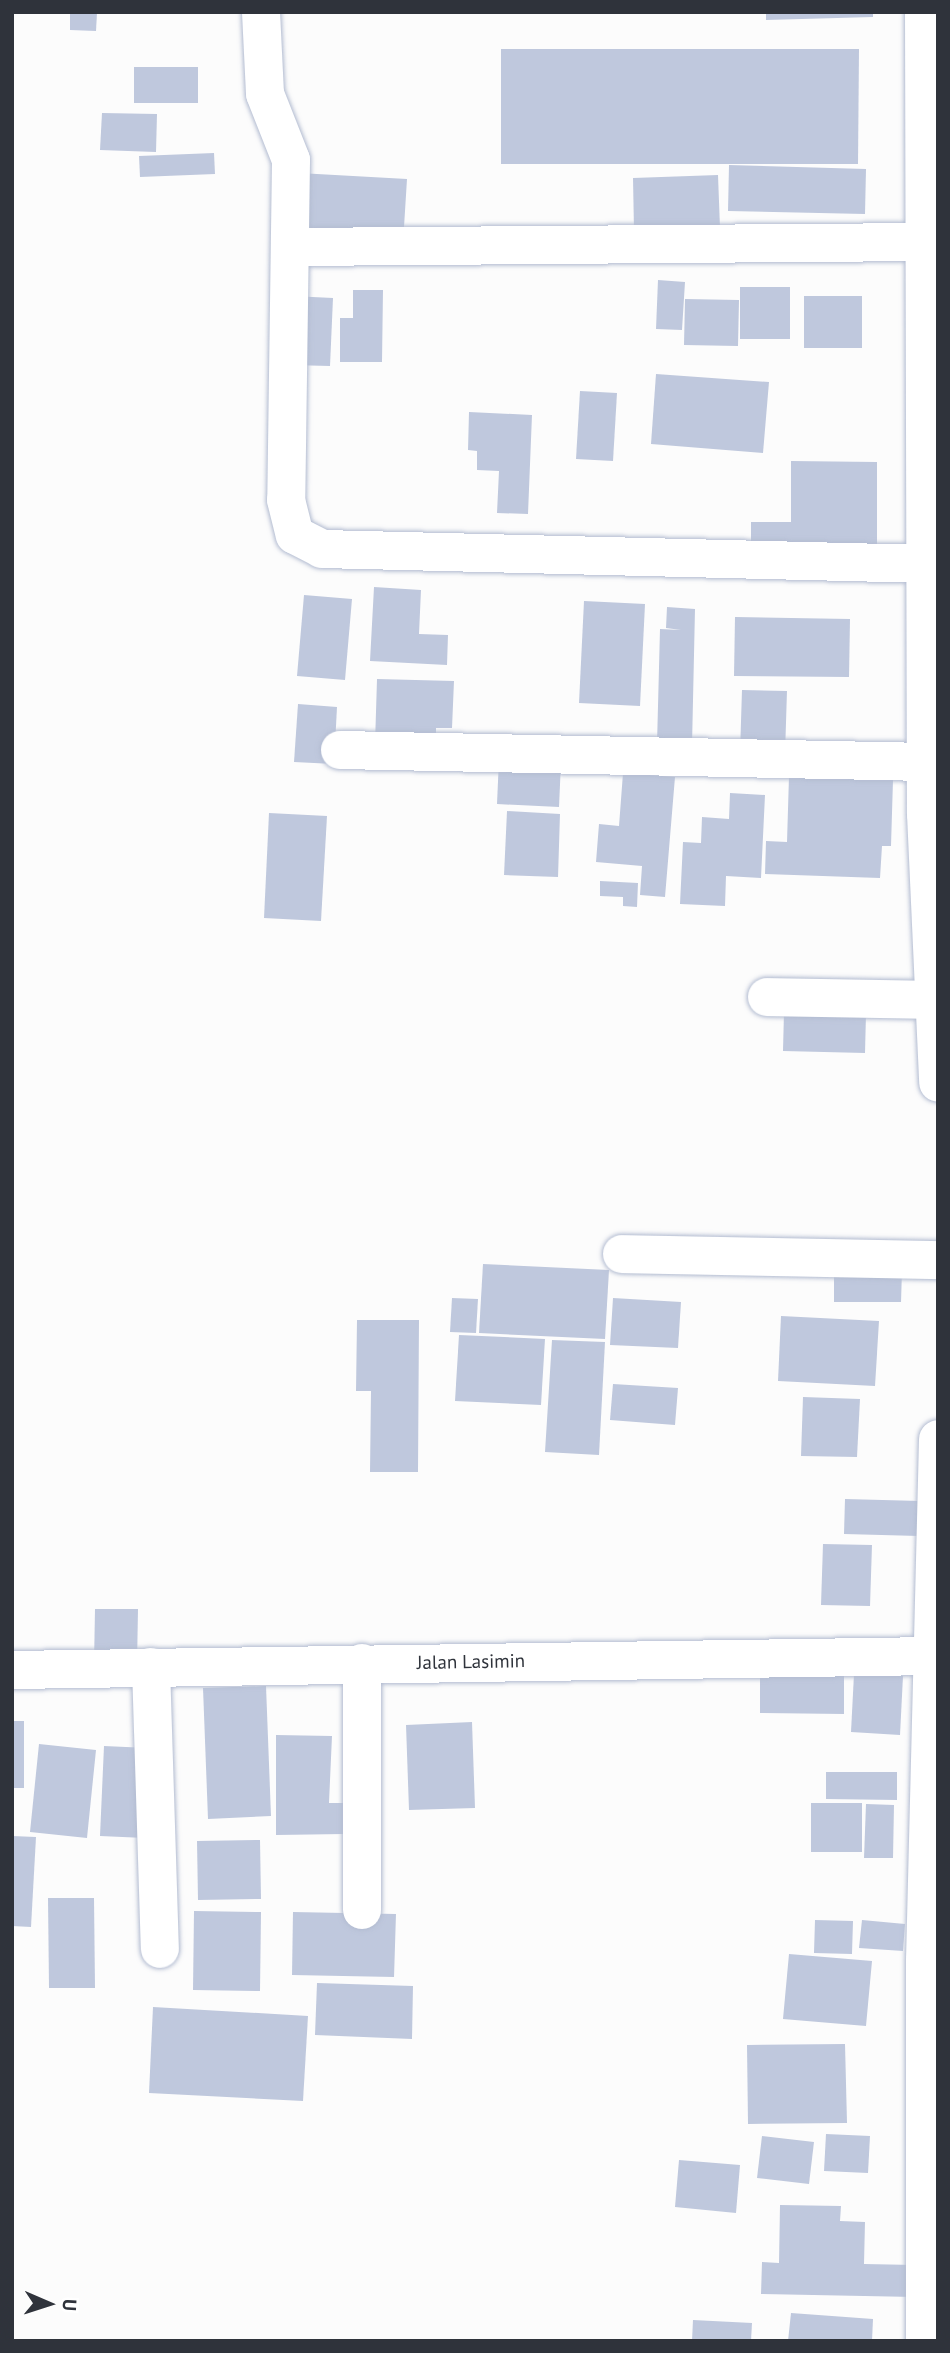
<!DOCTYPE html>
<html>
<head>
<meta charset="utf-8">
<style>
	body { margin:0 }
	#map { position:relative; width:950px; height:2353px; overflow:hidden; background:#fcfcfc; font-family:"PT Sans",sans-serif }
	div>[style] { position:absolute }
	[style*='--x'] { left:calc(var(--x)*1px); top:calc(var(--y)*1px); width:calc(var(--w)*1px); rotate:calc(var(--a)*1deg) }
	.building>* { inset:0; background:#bfc8dd }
	.roads { filter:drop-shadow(0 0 2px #b3bcd1) drop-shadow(0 0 2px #b3bcd1) }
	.minor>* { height:38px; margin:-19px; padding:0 19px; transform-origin:19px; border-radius:19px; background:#fff }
	.tertiary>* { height:38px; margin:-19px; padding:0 19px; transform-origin:19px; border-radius:19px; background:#fff }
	span { translate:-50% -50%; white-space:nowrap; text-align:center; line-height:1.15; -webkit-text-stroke:6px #fff; paint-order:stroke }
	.street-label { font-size:19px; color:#2f333b }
	.frame { position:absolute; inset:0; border:14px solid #2f333b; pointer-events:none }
	.north { position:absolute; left:14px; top:2269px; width:70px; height:70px; -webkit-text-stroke:5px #fff; paint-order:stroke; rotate:93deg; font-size:19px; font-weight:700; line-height:28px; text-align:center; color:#2f333b }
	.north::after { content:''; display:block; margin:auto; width:24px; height:32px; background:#2f333b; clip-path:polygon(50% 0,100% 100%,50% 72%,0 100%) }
</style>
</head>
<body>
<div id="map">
	<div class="building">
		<div style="clip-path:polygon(70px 12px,97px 13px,96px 31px,70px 30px)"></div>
		<div style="clip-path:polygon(766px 12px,873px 12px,873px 17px,766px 20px)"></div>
		<div style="clip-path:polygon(501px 49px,859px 49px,858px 164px,501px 164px)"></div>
		<div style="clip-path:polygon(134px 67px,198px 67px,198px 103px,134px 103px)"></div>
		<div style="clip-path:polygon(102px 113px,157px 114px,156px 152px,100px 150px)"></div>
		<div style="clip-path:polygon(214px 153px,215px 174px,140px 177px,139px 156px)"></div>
		<div style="clip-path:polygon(729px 165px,866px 169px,865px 214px,728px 211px)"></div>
		<div style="clip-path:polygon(299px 173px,407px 179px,403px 243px,295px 236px)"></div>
		<div style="clip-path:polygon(718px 175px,720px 228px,634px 231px,633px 178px)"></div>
		<div style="clip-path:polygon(658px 280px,685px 282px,682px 330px,656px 329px)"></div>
		<div style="clip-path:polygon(740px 287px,790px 287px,790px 339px,740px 339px)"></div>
		<div style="clip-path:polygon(353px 290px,383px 290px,382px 362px,340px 362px,340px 318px,353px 318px)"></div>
		<div style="clip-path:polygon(292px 296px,333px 298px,330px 366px,290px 365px)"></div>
		<div style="clip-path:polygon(804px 296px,862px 296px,862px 348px,804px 348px)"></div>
		<div style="clip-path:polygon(685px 299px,739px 300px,738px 346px,684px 345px)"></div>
		<div style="clip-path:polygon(656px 374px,769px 382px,763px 453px,651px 444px)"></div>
		<div style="clip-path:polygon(580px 391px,617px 393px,613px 461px,576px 459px)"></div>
		<div style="clip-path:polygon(469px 412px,532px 415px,528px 514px,497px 513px,499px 471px,477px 470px,477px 451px,468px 450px)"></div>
		<div style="clip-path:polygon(791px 461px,877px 462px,877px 555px,751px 554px,751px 522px,791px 522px)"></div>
		<div style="clip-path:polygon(374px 587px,421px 590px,419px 634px,448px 635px,447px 665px,370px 661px)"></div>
		<div style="clip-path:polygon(304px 595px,352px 599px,345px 680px,297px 676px)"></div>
		<div style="clip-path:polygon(584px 601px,645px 604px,640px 706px,579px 703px)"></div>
		<div style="clip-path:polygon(667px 607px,695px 609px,692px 746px,657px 744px,660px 629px,681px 630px,666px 628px)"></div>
		<div style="clip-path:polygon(735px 617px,850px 619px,849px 677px,734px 676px)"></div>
		<div style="clip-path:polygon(377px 679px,454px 681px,452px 728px,436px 728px,436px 747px,375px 744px)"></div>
		<div style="clip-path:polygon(742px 690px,787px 691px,785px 754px,740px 753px)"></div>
		<div style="clip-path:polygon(298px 704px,337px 707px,334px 764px,294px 762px)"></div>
		<div style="clip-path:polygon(499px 759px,561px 762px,559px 807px,497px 804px)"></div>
		<div style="clip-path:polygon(623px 773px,675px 777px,665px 897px,640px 895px,642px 866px,596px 862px,599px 824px,619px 826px)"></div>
		<div style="clip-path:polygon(789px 776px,893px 780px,891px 846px,882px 846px,880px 878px,765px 874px,766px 841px,787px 842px)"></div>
		<div style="clip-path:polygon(730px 793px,765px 795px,761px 878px,726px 876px,725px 906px,680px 904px,683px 842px,701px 843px,702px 817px,729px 819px)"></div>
		<div style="clip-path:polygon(507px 811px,560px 814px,558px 877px,504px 875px)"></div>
		<div style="clip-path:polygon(269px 813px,327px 816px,321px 921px,264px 918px)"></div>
		<div style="clip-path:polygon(600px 881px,638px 883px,637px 907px,623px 906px,623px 897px,600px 896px)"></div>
		<div style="clip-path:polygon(784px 1012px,866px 1014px,865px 1053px,783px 1051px)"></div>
		<div style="clip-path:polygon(483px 1264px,609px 1270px,605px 1339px,479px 1333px)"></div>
		<div style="clip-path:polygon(834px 1271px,902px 1271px,901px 1302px,834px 1302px)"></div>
		<div style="clip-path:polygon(452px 1298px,478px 1299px,476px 1333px,450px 1332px)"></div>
		<div style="clip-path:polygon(613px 1298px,681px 1302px,678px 1348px,610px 1345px)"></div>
		<div style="clip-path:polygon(781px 1316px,879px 1321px,875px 1386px,778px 1381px)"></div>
		<div style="clip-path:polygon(357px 1320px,419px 1320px,418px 1472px,370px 1472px,371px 1391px,356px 1391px)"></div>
		<div style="clip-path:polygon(459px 1335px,545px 1339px,541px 1405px,455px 1401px)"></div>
		<div style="clip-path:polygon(552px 1340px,605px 1342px,599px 1455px,545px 1452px)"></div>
		<div style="clip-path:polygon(613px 1384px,678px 1388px,675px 1425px,610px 1420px)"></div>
		<div style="clip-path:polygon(803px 1397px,860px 1399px,857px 1457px,801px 1456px)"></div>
		<div style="clip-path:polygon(845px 1499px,920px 1501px,919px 1536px,844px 1534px)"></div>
		<div style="clip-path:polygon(823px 1544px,872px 1545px,870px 1606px,821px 1605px)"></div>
		<div style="clip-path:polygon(95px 1609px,138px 1609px,137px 1665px,94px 1664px)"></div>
		<div style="clip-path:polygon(760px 1673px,844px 1673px,844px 1714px,760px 1713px)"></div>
		<div style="clip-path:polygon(854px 1674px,903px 1676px,900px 1735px,851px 1732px)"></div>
		<div style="clip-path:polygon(266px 1686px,271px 1816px,208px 1819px,203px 1688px)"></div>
		<div style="clip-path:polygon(12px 1721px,24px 1721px,24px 1788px,12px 1788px)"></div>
		<div style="clip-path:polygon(472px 1722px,475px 1808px,409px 1810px,406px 1725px)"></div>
		<div style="clip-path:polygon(276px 1735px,332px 1736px,329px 1803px,344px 1803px,344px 1834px,276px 1835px)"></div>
		<div style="clip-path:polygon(39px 1744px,96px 1750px,87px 1838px,30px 1832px)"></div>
		<div style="clip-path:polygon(104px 1746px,148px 1748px,145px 1838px,100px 1836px)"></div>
		<div style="clip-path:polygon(826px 1772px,897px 1772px,897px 1800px,826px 1799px)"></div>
		<div style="clip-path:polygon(811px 1803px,862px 1803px,862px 1852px,811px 1852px)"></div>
		<div style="clip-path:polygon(866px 1804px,894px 1805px,893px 1858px,864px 1858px)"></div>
		<div style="clip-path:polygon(12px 1836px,36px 1837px,31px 1927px,12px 1926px)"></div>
		<div style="clip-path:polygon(260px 1840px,261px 1899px,198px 1900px,197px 1841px)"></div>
		<div style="clip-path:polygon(48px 1898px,94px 1898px,95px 1988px,49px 1988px)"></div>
		<div style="clip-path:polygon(194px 1911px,261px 1912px,260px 1991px,193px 1990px)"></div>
		<div style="clip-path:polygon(293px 1912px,396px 1914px,394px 1977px,292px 1975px)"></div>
		<div style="clip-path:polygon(815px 1920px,853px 1921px,852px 1954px,814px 1953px)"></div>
		<div style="clip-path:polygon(862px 1920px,905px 1924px,903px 1951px,859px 1948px)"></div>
		<div style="clip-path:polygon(789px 1954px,872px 1961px,866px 2026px,783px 2019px)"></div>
		<div style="clip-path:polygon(317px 1983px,413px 1986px,412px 2039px,315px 2035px)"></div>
		<div style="clip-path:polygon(153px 2007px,308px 2016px,303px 2101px,149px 2093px)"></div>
		<div style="clip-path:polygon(845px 2044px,847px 2123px,748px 2124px,747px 2045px)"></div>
		<div style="clip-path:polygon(826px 2134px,870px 2136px,868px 2173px,824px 2171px)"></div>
		<div style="clip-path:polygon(762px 2136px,814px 2142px,809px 2184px,757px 2178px)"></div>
		<div style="clip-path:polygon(679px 2160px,740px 2165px,736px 2213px,675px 2207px)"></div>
		<div style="clip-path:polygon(780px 2205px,841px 2206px,840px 2221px,865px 2222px,864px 2264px,915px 2265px,915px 2297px,761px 2294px,762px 2262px,779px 2263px)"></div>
		<div style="clip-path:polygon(791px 2313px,873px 2319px,872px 2341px,788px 2341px)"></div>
		<div style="clip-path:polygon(693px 2320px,752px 2323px,751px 2341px,692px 2341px)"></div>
	</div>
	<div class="roads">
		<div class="minor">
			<div style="--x:261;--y:12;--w:82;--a:87.2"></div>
			<div style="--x:265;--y:94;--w:71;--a:68.5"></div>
			<div style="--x:291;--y:160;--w:340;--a:90.8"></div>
			<div style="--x:286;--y:500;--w:36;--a:76"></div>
			<div style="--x:295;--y:535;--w:30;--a:27"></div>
			<div style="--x:322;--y:549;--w:604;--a:1.42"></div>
			<div style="--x:291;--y:247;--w:633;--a:-0.45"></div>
			<div style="--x:340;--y:750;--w:586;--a:1.17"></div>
			<div style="--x:767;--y:997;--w:167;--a:1"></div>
			<div style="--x:622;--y:1254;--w:316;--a:1.1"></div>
			<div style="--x:362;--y:1663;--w:247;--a:90"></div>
			<div style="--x:151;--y:1667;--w:282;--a:88.2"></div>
		</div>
		<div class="tertiary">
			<div style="--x:924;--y:12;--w:802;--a:89.86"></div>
			<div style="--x:926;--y:814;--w:269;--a:87.4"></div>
			<div style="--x:12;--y:1670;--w:917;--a:-0.87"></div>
			<div style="--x:925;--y:2341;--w:380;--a:-90"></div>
			<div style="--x:925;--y:1961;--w:522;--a:-88.57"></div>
		</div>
	</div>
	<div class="street-label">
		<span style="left:471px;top:1662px;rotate:-1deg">Jalan Lasimin</span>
	</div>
	<div class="frame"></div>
	<div class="north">U</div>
</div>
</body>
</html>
